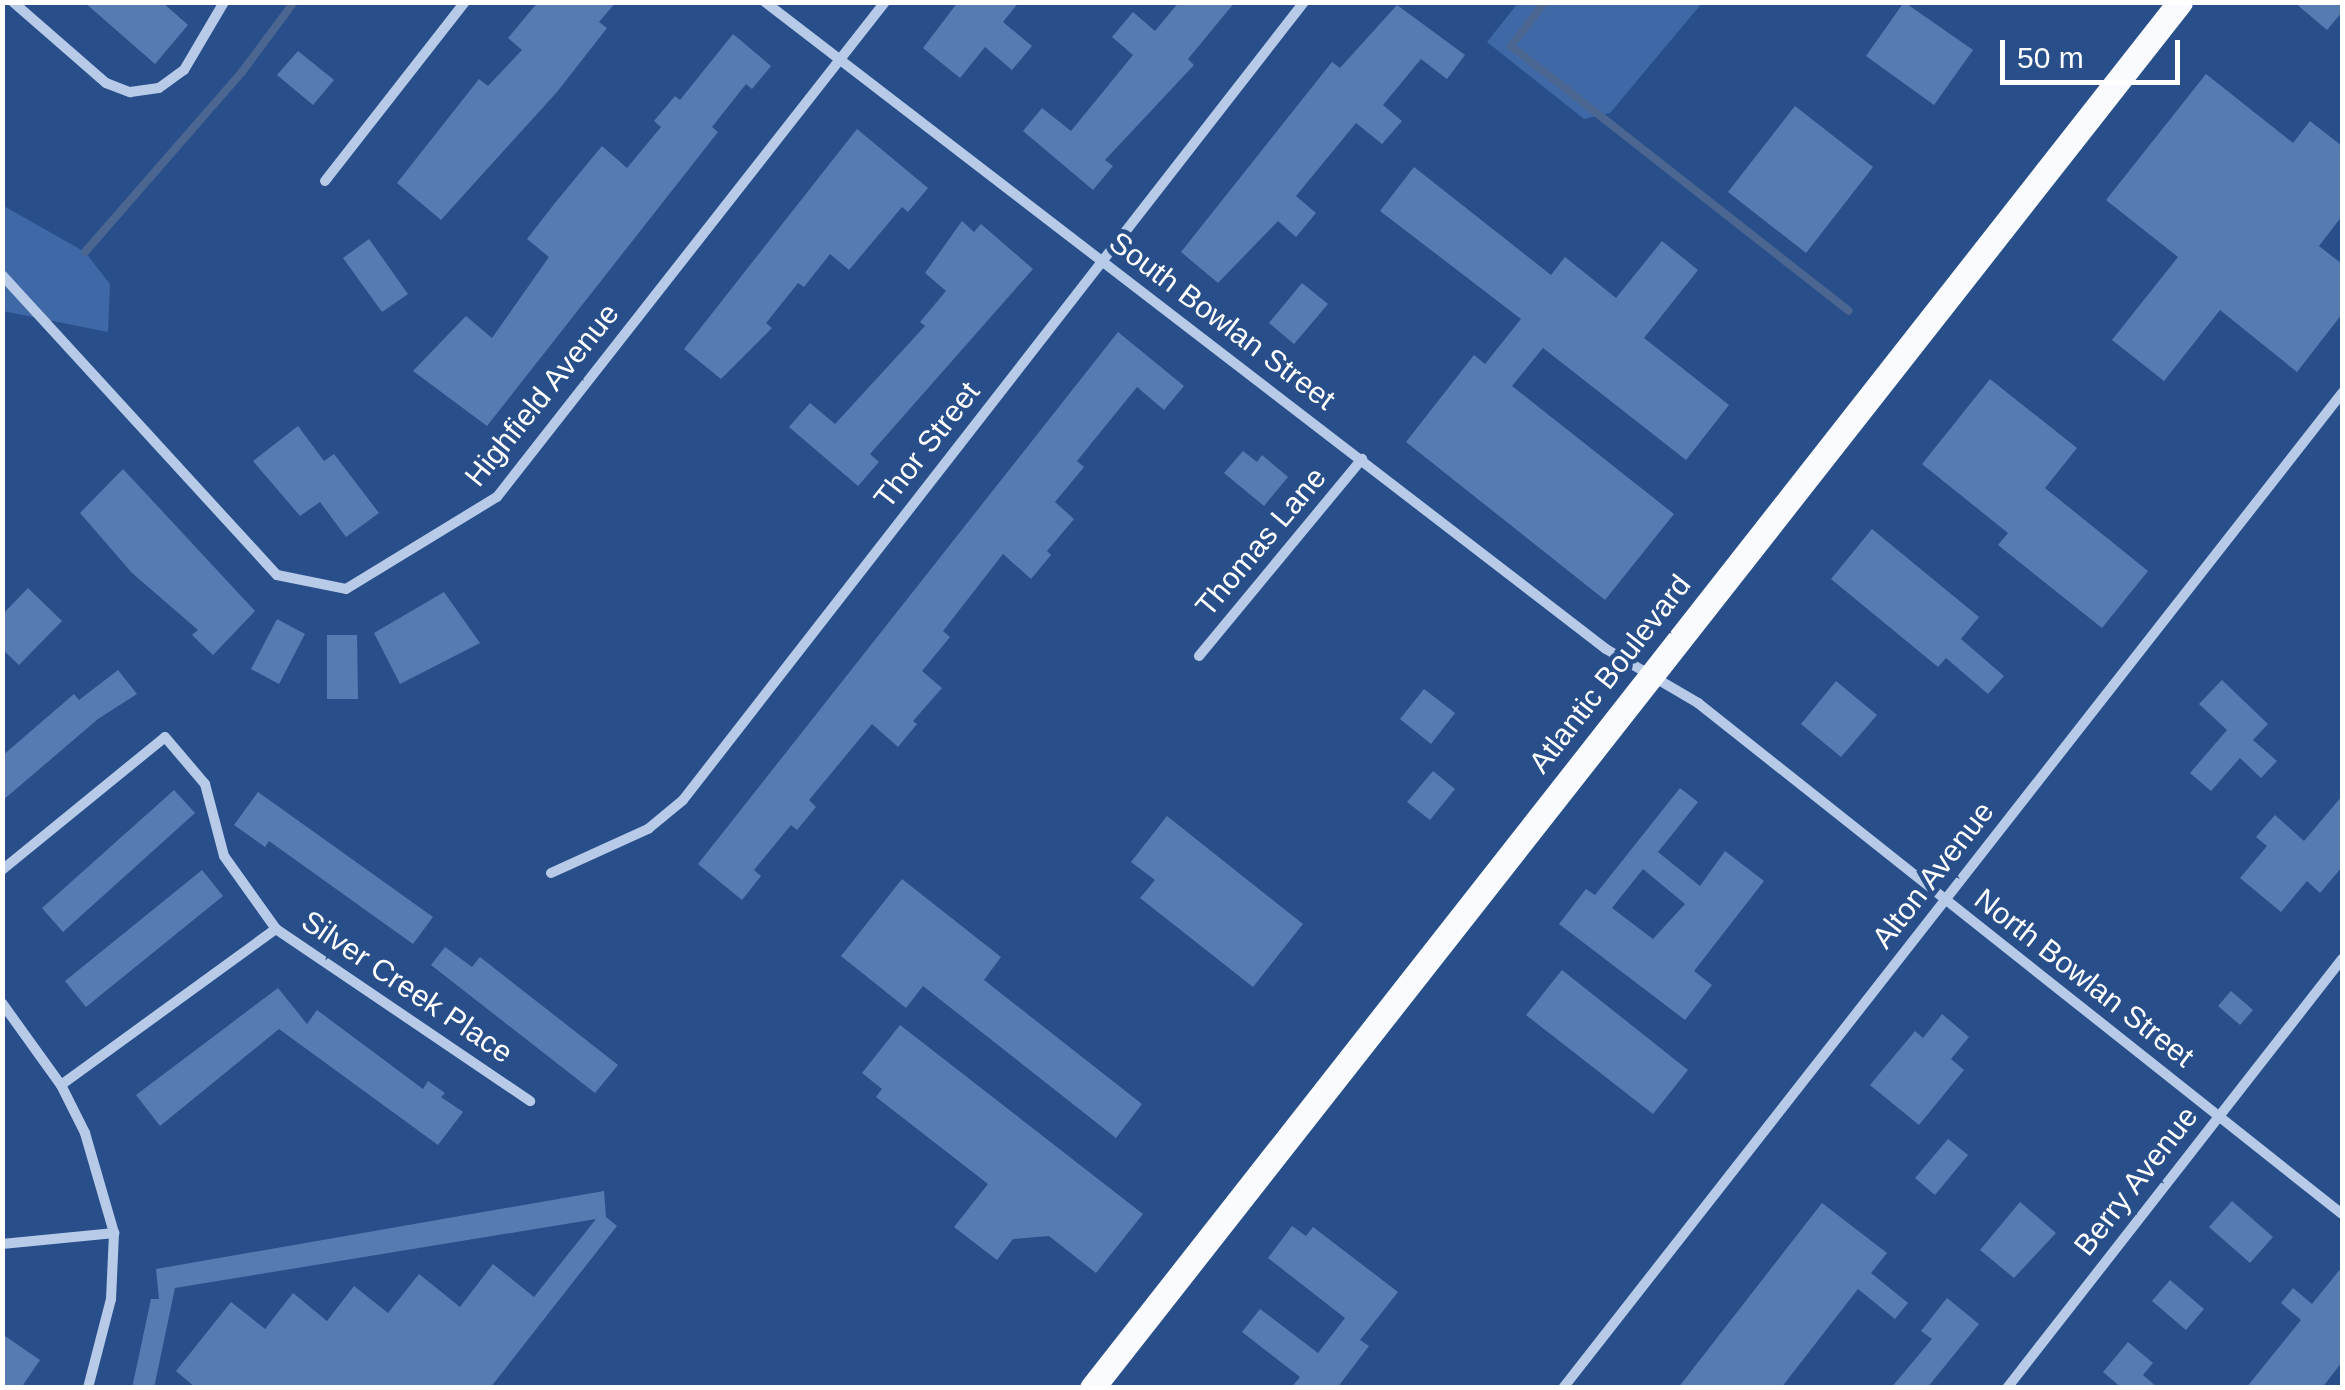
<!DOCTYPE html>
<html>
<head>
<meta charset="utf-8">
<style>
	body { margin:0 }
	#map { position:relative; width:2345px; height:1390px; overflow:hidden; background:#294f8a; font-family:Helvetica,sans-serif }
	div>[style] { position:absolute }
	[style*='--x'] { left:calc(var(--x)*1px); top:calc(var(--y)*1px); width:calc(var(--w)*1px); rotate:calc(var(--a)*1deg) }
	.green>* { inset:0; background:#3e68a6 }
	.stream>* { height:8px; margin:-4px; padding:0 4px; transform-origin:4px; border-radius:4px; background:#4b6690 }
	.building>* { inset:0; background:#567bb2 }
	.minor>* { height:10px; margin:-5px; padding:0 5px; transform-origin:5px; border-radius:5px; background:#b7cbe9 }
	.primary>* { height:25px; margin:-12.5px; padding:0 12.5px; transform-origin:12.5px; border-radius:12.5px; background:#f9fbfe }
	span { translate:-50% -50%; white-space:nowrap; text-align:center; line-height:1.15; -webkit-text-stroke:9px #294f8a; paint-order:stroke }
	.street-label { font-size:30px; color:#fff }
	.frame { position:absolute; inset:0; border:5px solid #fff; pointer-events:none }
	.scale { position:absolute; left:2000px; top:40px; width:180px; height:45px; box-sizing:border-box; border:5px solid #fff; border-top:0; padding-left:12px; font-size:30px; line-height:35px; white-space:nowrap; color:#fff; -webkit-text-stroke:8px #294f8a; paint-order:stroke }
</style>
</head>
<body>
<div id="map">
	<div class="green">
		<div style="clip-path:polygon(1518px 3px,1518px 2px,1702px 3px,1610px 113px,1584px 119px,1487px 42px)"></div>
		<div style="clip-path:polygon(2px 205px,85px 252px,110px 284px,108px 332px,3px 311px)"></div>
	</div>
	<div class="stream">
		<div style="--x:1545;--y:2;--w:56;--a:127.7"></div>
		<div style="--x:1511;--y:46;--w:429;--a:38.1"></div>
		<div style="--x:85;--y:252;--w:239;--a:-48.9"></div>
		<div style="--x:242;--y:72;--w:87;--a:-53.4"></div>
	</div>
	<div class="building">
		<div style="clip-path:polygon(84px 2px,162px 2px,188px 25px,155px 64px)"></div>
		<div style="clip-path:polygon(538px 2px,616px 2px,599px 22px,607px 28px,557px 92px,441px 220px,397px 183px,479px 79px,488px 86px,522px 50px,508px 38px)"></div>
		<div style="clip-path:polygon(958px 2px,1019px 2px,1003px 22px,1032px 46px,1012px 70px,985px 47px,960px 78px,923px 48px)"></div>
		<div style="clip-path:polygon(1179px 2px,1235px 2px,1188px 59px,1194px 65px,1105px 160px,1113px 166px,1093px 190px,1023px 131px,1042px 108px,1071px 131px,1133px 55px,1112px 37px,1133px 12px,1155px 31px)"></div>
		<div style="clip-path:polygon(1904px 2px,1973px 50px,1934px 105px,1866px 56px)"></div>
		<div style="clip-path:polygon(2294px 2px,2342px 2px,2342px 12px,2327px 30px)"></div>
		<div style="clip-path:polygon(1397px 5px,1465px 55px,1447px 79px,1421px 59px,1383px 105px,1402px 121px,1382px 144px,1356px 123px,1296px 196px,1316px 213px,1296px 237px,1278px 221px,1218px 283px,1181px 252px,1332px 62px,1340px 68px)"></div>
		<div style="clip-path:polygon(733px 34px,771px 66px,752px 89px,746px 84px,712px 127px,718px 132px,487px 426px,413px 371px,466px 316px,492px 338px,549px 257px,527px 239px,555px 203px,602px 146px,627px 168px,661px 127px,654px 121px,675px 96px,680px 100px)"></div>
		<div style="clip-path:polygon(298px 51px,334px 80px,313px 105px,277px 75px)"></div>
		<div style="clip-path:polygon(2206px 74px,2293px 143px,2310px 121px,2342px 146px,2342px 216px,2319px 246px,2342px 264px,2342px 314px,2297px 372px,2220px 310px,2164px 381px,2112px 340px,2178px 257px,2106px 200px)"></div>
		<div style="clip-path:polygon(1795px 106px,1873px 167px,1806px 253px,1728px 192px)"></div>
		<div style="clip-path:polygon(857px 129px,928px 188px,908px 212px,902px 207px,849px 270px,830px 254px,804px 287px,798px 283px,766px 323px,772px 328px,721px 379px,684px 349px)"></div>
		<div style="clip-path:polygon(1414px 167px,1551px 275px,1565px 257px,1616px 298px,1662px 241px,1698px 270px,1644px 338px,1729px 405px,1686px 460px,1543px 348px,1512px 386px,1674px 514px,1605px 600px,1406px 442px,1474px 355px,1485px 364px,1521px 319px,1380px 211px)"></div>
		<div style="clip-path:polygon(962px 221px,974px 232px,981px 224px,1033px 269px,870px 454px,879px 462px,858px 486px,789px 427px,810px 403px,835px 424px,925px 326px,920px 322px,946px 291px,925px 273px)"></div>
		<div style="clip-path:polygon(369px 239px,408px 294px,382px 312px,343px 258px)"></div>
		<div style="clip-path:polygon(1302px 283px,1328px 304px,1294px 344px,1269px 323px)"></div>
		<div style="clip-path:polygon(1118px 332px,1184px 386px,1164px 410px,1137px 387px,1077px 461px,1084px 467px,1055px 502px,1074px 519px,1047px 551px,1051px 555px,1031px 579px,1003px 554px,943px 631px,950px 637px,922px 671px,942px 688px,913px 721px,917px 724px,898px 747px,872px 724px,809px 800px,816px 807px,797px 830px,791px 825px,754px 870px,761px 876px,742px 900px,698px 864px)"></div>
		<div style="clip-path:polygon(1990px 379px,2077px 448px,2045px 488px,2148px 571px,2102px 628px,1998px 545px,2008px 533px,1922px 464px)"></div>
		<div style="clip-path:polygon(298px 426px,324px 461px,334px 454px,379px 513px,346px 537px,320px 502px,300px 516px,253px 461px)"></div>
		<div style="clip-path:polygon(1243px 451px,1257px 462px,1262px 455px,1288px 477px,1264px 506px,1224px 473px)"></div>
		<div style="clip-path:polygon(123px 469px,255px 611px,213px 655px,192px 635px,198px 630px,132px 573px,80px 513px)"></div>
		<div style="clip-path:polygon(1872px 529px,1979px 617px,1961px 639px,2004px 676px,1988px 694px,1946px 658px,1938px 667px,1831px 579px)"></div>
		<div style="clip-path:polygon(28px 588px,62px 621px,19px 665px,2px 649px,2px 615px)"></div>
		<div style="clip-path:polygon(444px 592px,480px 643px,400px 684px,374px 633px)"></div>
		<div style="clip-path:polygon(277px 619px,305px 634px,279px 684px,251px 669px)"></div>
		<div style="clip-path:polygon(327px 635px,357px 635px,358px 699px,327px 699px)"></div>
		<div style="clip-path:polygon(118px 670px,137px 694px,98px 719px,2px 801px,2px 756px,74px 694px,79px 700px)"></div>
		<div style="clip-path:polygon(2222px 680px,2268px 724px,2253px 740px,2277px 761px,2261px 778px,2240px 758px,2211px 791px,2190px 773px,2227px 730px,2199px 704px)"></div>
		<div style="clip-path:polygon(1836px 681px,1877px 715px,1841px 757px,1801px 724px)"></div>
		<div style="clip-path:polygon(1424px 689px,1455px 713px,1431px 744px,1400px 719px)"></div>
		<div style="clip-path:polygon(1433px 771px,1455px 789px,1430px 820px,1407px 802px)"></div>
		<div style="clip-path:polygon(evenodd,1680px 788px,1698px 802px,1658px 852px,1700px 886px,1725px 851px,1764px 881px,1694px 971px,1712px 985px,1685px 1020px,1559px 924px,1586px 889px,1595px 895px,1680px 788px,1643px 869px,1685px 904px,1653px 939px,1612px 908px,1643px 869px)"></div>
		<div style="clip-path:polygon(174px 790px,195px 813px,63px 932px,42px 908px)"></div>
		<div style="clip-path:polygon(258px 792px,433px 917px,413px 944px,269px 841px,265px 847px,234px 825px)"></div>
		<div style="clip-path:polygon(2342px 796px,2342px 867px,2320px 893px,2307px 881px,2281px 912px,2240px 878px,2267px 846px,2256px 837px,2275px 815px,2304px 841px)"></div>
		<div style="clip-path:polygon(1167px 816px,1303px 924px,1253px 987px,1140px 898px,1155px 880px,1131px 862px)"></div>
		<div style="clip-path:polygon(202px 870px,223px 896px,86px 1007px,65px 981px)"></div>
		<div style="clip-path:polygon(902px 879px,1001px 957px,984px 980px,1142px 1104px,1116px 1138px,923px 986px,906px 1008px,841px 956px)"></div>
		<div style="clip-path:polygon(445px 947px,472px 967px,480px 957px,618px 1065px,595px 1093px,431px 965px)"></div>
		<div style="clip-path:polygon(1562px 970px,1688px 1070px,1653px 1114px,1526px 1015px)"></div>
		<div style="clip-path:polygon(278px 988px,307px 1024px,317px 1010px,423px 1089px,428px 1081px,445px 1093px,441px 1097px,463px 1112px,438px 1145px,279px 1029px,160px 1126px,136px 1095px)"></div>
		<div style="clip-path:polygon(2231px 991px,2253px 1010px,2240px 1025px,2218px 1006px)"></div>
		<div style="clip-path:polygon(1942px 1014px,1969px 1037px,1951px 1059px,1964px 1070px,1919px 1125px,1870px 1085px,1915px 1031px,1923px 1038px)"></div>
		<div style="clip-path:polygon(900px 1025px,1143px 1214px,1096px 1273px,1049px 1236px,1013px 1239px,997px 1260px,954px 1227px,988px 1184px,876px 1097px,882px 1089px,862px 1073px)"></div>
		<div style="clip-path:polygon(1948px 1139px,1968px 1155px,1935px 1195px,1915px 1178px)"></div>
		<div style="clip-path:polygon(604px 1191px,606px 1217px,617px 1226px,490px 1388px,196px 1388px,176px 1371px,231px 1302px,265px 1329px,293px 1293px,327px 1321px,354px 1286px,388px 1313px,419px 1274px,460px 1307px,493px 1264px,534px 1297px,596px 1219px,175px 1288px,154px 1388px,132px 1388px,151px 1299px,159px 1299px,156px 1269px)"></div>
		<div style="clip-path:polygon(2232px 1201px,2273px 1237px,2250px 1263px,2209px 1227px)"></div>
		<div style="clip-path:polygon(2020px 1202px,2056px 1233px,2014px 1278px,1980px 1250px)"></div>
		<div style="clip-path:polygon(1822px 1203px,1887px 1253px,1871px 1273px,1908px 1303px,1895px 1319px,1858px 1289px,1781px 1388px,1678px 1388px)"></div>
		<div style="clip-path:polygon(1292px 1226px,1306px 1236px,1313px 1227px,1398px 1292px,1360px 1340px,1369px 1346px,1337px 1388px,1291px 1388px,1300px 1377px,1242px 1332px,1260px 1309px,1318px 1353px,1345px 1318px,1268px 1258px)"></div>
		<div style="clip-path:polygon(2342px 1267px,2342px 1362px,2322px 1388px,2246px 1388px,2301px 1320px,2281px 1303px,2293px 1288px,2312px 1304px)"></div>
		<div style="clip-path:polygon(2170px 1280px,2204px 1309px,2186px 1330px,2152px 1301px)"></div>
		<div style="clip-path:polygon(1947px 1298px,1979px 1324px,1927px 1388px,1891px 1388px,1932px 1339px,1921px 1331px)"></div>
		<div style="clip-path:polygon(2px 1334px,40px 1360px,21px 1388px,2px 1388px)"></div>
		<div style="clip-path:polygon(2128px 1342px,2153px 1363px,2143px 1375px,2158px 1388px,2122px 1388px,2103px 1372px)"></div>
	</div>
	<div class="minor">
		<div style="--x:13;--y:2;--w:123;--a:41.1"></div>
		<div style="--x:106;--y:83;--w:26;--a:21"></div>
		<div style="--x:130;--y:92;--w:29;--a:-8"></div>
		<div style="--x:159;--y:88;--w:31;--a:-36"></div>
		<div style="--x:184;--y:70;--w:79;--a:-59.5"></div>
		<div style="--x:765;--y:2;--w:1061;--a:37.57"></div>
		<div style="--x:1606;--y:649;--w:107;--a:30.4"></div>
		<div style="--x:1698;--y:703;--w:822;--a:38.43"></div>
		<div style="--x:325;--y:181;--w:227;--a:-52"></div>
		<div style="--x:2;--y:275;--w:407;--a:47.5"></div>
		<div style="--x:277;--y:575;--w:70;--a:11.5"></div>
		<div style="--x:346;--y:589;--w:177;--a:-31.4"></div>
		<div style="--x:497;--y:497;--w:629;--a:-51.91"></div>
		<div style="--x:1199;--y:656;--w:256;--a:-50.4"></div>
		<div style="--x:2;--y:870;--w:210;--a:-39.2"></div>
		<div style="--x:165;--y:737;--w:62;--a:49.6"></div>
		<div style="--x:205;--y:784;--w:74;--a:75.2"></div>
		<div style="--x:224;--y:856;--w:90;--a:54.5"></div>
		<div style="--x:551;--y:873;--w:107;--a:-24.4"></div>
		<div style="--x:648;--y:829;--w:45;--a:-39.6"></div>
		<div style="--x:683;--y:800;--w:1011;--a:-52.11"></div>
		<div style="--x:2;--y:1003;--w:101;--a:54.3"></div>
		<div style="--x:61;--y:1085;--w:54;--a:63.4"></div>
		<div style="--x:85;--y:1133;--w:104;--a:73.8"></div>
		<div style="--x:114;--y:1233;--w:66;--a:92.6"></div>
		<div style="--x:111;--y:1299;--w:92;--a:104.5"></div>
		<div style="--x:61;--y:1085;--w:266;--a:-36"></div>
		<div style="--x:276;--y:929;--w:307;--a:34.1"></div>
		<div style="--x:2;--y:1244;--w:113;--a:-5.6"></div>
		<div style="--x:1563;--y:1388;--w:1264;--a:-51.94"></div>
		<div style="--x:2007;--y:1388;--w:544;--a:-52.01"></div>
	</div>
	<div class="primary">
		<div style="--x:1092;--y:1388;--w:1762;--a:-51.87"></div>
	</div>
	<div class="street-label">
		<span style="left:1222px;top:321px;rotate:37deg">South Bowlan Street</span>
		<span style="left:542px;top:395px;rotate:-51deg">Highfield Avenue</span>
		<span style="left:927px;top:445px;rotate:-52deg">Thor Street</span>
		<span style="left:1261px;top:542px;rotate:-50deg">Thomas Lane</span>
		<span style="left:1610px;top:674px;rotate:-52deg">Atlantic Boulevard</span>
		<span style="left:1933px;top:875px;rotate:-52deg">Alton Avenue</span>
		<span style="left:2084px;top:978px;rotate:38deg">North Bowlan Street</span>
		<span style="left:407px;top:987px;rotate:34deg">Silver Creek Place</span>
		<span style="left:2136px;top:1181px;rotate:-52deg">Berry Avenue</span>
	</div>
	<div class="frame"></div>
	<div class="scale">50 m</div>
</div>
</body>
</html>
